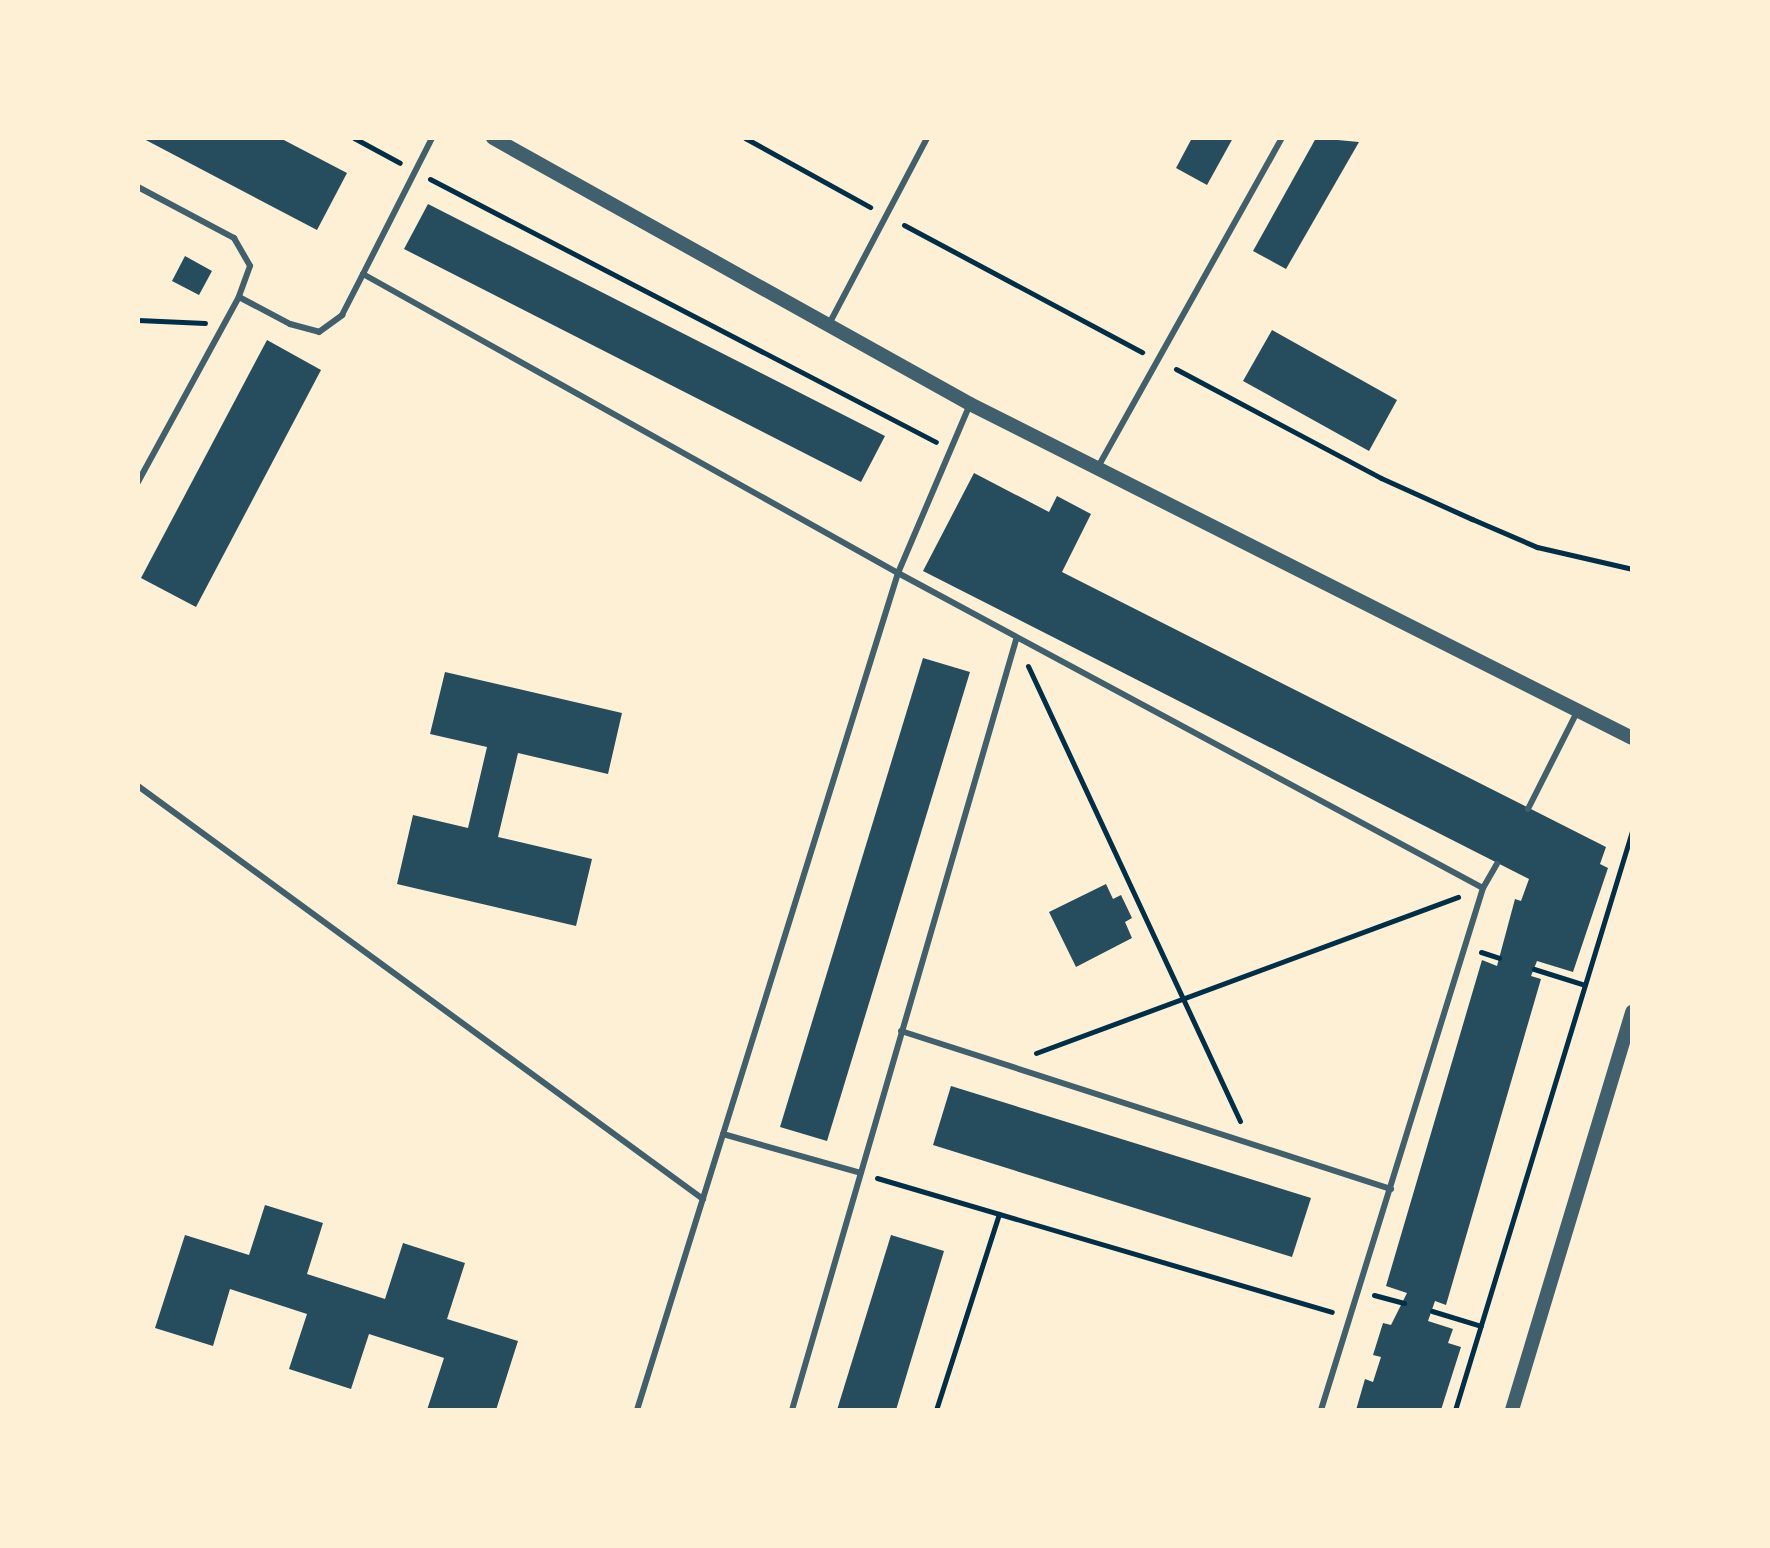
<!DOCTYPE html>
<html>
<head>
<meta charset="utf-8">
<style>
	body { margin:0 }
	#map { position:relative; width:1770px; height:1548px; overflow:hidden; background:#fdf0d5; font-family:"Exo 2",sans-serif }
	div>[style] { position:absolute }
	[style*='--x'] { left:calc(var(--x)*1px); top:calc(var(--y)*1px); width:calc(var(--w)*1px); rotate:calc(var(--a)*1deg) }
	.building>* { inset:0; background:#264d5e }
	.path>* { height:5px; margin:-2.5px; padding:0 2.5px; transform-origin:2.5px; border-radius:2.5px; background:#003049 }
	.service>* { height:6px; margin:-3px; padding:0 3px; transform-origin:3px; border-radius:3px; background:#3f606c }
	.tertiary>* { height:14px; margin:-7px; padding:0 7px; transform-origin:7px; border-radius:7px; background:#3f606c }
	span { translate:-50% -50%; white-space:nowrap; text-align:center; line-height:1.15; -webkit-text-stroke:8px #fdf0d5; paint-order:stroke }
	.frame { position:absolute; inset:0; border:140px solid #fdf0d5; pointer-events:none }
</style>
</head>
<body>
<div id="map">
	<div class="building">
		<div style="clip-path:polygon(142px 138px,280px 138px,347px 173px,317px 230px)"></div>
		<div style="clip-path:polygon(1192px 138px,1233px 138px,1207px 185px,1176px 168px)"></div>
		<div style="clip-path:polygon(1316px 138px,1359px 142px,1286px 269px,1253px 251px)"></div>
		<div style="clip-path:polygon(428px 204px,885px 436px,861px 482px,404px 249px)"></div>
		<div style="clip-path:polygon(185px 256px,212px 271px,199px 295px,172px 281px)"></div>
		<div style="clip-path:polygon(1272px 330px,1397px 400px,1369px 451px,1243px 381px)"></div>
		<div style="clip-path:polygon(267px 340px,321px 370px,196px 607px,141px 578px)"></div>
		<div style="clip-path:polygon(974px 473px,1049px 512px,1057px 496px,1091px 514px,1062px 572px,1606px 847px,1600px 864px,1608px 868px,1573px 972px,1537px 961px,1531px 976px,1541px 979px,1446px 1305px,1435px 1301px,1428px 1321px,1453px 1329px,1448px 1343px,1461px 1347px,1441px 1410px,1356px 1410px,1365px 1379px,1373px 1382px,1381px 1357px,1373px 1355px,1383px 1323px,1391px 1325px,1407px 1293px,1386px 1286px,1482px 960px,1497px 966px,1515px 899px,1521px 901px,1529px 879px,923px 571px)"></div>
		<div style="clip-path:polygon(923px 658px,970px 672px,827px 1141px,780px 1127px)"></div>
		<div style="clip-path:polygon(445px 672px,622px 713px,608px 774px,518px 753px,498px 837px,592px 859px,576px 926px,397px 884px,413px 815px,468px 828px,487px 747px,430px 734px)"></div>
		<div style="clip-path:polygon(1106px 884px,1113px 899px,1121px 895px,1132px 918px,1125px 922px,1132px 938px,1076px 967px,1049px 912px)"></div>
		<div style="clip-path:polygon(951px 1086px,1311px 1198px,1292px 1257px,933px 1145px)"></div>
		<div style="clip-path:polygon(265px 1205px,323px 1223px,307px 1274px,385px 1299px,403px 1243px,465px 1263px,447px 1319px,518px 1341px,496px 1410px,427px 1410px,444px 1358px,369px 1334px,351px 1389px,289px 1369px,307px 1314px,230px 1289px,213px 1346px,155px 1328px,185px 1235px,249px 1255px)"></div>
		<div style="clip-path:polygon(891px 1235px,944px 1251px,896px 1410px,837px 1410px)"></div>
	</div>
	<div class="path">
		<div style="--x:354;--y:138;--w:52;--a:28.5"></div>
		<div style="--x:745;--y:138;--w:143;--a:28.9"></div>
		<div style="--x:430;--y:179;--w:570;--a:27.46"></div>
		<div style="--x:904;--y:225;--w:270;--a:28.1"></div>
		<div style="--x:138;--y:320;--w:67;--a:2.6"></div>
		<div style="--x:1176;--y:369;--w:232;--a:28"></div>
		<div style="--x:1381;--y:478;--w:100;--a:24.3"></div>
		<div style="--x:1472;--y:519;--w:71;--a:23.3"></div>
		<div style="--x:1537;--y:547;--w:98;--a:13"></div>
		<div style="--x:1028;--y:666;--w:502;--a:65.02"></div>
		<div style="--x:1481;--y:952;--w:19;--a:18"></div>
		<div style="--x:1534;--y:969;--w:53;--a:17.4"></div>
		<div style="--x:1036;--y:1053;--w:450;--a:-20.3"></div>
		<div style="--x:877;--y:1178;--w:474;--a:16.4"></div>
		<div style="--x:1374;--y:1295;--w:31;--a:15"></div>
		<div style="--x:1432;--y:1311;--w:51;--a:17"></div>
		<div style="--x:936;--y:1410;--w:206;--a:-72.2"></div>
		<div style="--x:1455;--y:1410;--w:605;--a:-73"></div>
	</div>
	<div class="service">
		<div style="--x:138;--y:187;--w:109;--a:28"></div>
		<div style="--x:234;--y:238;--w:32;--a:60"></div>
		<div style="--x:250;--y:266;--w:33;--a:110"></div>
		<div style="--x:239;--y:297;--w:58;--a:27.9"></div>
		<div style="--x:290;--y:324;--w:30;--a:15"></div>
		<div style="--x:319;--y:332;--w:29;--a:-36"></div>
		<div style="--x:342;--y:315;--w:46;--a:-62.9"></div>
		<div style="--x:363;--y:274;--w:613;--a:29.2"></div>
		<div style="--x:898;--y:573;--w:184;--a:-66.9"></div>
		<div style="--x:363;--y:274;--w:153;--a:-63.1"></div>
		<div style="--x:828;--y:326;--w:212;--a:-62.2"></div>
		<div style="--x:1098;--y:467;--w:377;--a:-60.8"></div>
		<div style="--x:138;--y:482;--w:211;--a:-61.4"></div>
		<div style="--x:138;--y:786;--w:700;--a:36.17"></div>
		<div style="--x:1528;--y:809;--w:106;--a:-63.2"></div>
		<div style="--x:901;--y:1031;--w:515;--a:17.87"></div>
		<div style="--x:723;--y:1134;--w:143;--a:15.8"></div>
		<div style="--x:637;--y:1410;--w:877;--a:-72.68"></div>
		<div style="--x:898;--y:573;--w:664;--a:28.3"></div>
		<div style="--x:792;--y:1410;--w:802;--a:-73.78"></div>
		<div style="--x:1321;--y:1410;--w:547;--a:-72.76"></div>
		<div style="--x:1483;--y:888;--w:28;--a:-60"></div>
	</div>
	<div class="tertiary">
		<div style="--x:493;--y:138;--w:546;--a:29.15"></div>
		<div style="--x:970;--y:404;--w:741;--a:26.77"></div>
		<div style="--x:1512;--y:1410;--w:416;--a:-73.2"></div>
	</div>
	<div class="frame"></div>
</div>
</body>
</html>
